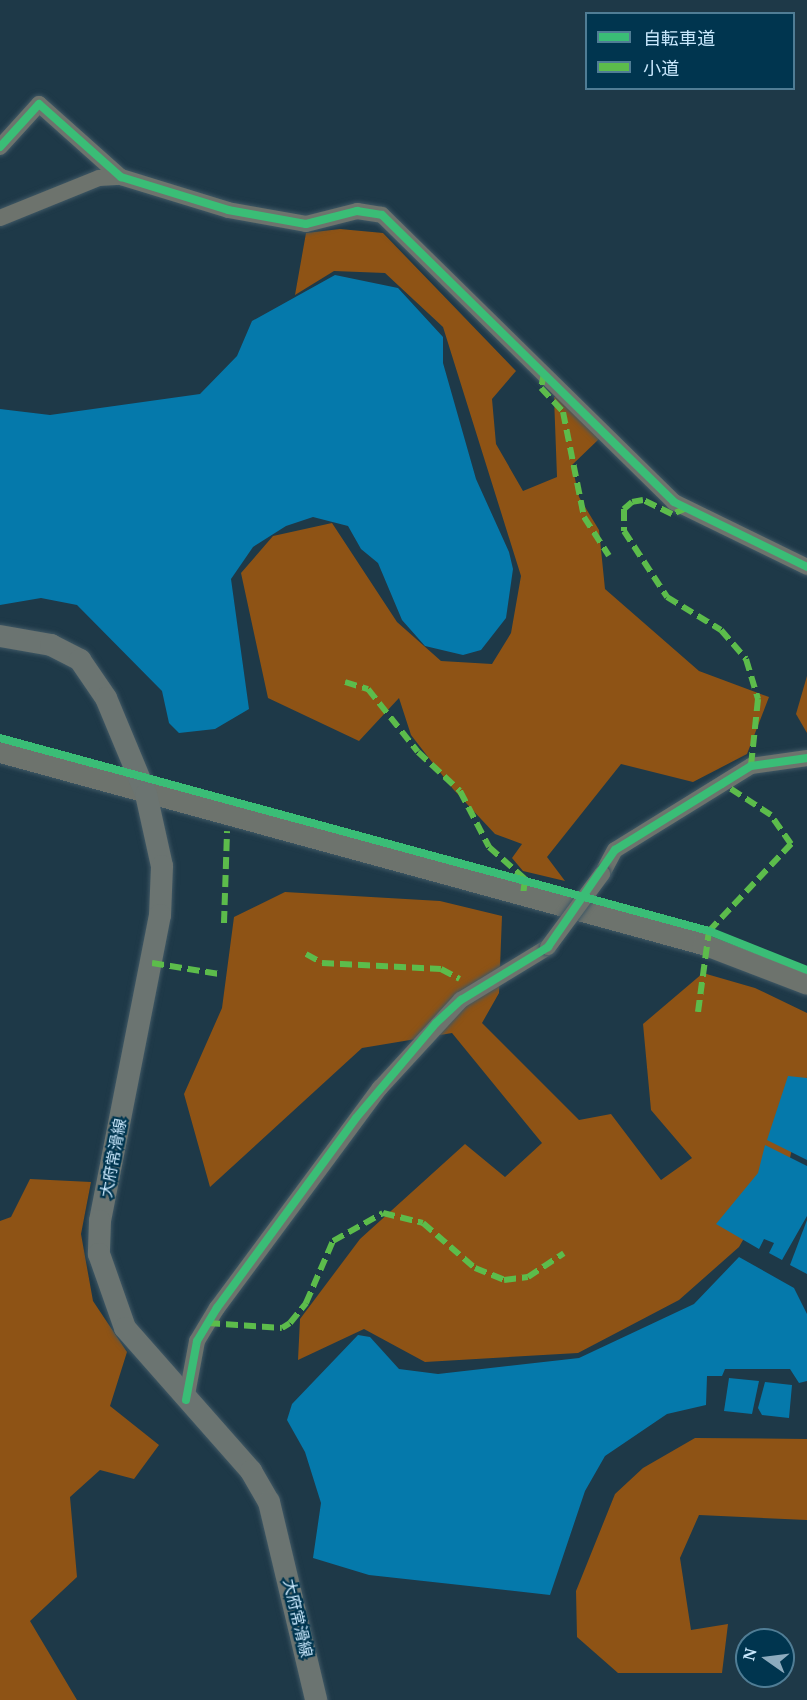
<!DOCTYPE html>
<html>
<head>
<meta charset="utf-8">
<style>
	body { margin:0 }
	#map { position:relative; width:807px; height:1700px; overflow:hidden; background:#1e3948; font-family:"PT Serif","Noto Sans JP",serif }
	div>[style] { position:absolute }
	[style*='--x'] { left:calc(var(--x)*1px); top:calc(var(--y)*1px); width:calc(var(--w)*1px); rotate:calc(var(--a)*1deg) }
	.forest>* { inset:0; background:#8e5315 }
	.water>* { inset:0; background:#0579ab }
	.roads { filter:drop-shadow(0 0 2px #405865) drop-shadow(0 0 2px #405865) }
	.minor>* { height:16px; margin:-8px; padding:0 8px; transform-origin:8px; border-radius:8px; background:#6d736d }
	.tertiary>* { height:21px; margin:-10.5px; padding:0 10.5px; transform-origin:10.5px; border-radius:10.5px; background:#6d736d }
	.secondary>* { height:22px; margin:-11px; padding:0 11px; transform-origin:11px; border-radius:11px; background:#6b7471 }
	.bridges { filter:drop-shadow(0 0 2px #405865) drop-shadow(0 0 2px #405865) }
	.minor-bridge>* { height:16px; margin:-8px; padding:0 8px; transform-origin:8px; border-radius:8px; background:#6d736d }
	.quiet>* { height:6px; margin-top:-3px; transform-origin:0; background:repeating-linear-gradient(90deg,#5cbc4b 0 12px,transparent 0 18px) }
	.cycleway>* { height:8px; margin:-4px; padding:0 4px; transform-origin:4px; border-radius:4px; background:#3abd76 }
	span { translate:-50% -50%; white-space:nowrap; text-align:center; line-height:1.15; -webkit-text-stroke:4.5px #00354f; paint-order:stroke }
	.street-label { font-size:16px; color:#c9e8fd }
	.legend { position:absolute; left:585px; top:12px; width:210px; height:78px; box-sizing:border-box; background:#00354f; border:2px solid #507d95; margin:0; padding:8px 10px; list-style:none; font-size:18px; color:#c9e8fd }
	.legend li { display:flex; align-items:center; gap:12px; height:30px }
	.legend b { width:30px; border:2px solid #507d95 }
	.north { position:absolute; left:735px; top:1628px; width:60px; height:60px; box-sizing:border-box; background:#00354f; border:2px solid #507d95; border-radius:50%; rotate:284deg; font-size:16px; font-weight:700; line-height:24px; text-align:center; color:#c9e8fd }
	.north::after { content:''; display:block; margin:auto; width:21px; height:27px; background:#8dabbe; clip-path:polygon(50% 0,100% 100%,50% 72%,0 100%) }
</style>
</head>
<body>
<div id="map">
	<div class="forest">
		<div style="clip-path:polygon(340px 229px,383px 233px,516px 371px,492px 399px,496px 444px,523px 491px,557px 477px,554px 397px,559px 395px,599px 439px,572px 465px,579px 497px,599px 530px,605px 589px,699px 671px,769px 697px,747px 754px,693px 782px,621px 764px,547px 857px,565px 881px,523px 871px,512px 858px,522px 844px,495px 834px,453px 789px,411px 735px,399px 698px,359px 741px,268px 698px,241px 573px,273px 536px,332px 523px,397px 622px,441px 661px,492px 664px,511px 633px,521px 576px,443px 327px,385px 273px,334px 271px,295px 295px,306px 233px)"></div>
		<div style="clip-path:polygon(807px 676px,807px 733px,796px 714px)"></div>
		<div style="clip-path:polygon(285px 892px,440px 901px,502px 916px,499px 993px,482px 1023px,579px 1120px,611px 1114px,661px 1180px,692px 1158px,651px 1110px,643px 1024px,703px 973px,755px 988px,807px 1013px,807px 1077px,790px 1158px,739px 1247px,679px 1300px,578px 1353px,425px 1362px,364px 1329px,298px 1360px,300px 1319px,360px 1239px,465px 1144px,505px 1177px,542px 1143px,452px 1033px,362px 1048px,210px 1187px,184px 1094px,222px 1008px,234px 917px)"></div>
		<div style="clip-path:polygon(30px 1179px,91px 1182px,81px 1234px,93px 1301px,127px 1352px,110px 1406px,159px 1445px,134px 1479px,100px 1470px,70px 1497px,77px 1577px,30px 1621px,77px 1700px,0 1700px,0 1221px,11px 1217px)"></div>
		<div style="clip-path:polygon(695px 1438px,807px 1439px,807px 1520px,699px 1515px,680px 1558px,691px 1630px,728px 1624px,722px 1673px,618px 1673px,577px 1637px,576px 1591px,615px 1494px,643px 1468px)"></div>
	</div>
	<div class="water">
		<div style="clip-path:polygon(335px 275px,398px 288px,443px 337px,443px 363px,476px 479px,509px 552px,513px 569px,506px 618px,481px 650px,463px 655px,425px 646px,402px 620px,378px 563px,361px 549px,348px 526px,313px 517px,286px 526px,253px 547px,231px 579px,249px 709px,215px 729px,179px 733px,169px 723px,162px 691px,77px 605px,41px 598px,0 605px,0 409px,50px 415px,200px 394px,237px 356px,252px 321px)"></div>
		<div style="clip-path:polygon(788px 1076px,807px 1078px,807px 1160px,767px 1140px)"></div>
		<div style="clip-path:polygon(765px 1145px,807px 1166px,807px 1216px,782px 1260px,769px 1253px,774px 1243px,764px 1239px,759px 1249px,716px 1224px,758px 1173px)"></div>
		<div style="clip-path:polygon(807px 1220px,807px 1274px,790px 1265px)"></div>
		<div style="clip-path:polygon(739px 1257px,794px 1288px,807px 1314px,807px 1381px,799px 1383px,790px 1369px,725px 1369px,722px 1376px,707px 1376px,706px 1405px,667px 1414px,605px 1456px,585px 1491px,550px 1595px,369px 1575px,313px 1558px,321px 1503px,305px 1452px,287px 1420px,292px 1404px,358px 1335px,370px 1337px,399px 1369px,438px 1374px,579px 1358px,694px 1304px)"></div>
		<div style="clip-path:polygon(729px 1378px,759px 1381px,752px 1414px,724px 1411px)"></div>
		<div style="clip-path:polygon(765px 1382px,792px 1385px,789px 1418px,762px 1415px,758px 1408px)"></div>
	</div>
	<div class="roads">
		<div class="minor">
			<div style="--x:0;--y:147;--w:58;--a:-47.8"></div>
			<div style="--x:39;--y:104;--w:110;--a:41.7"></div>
			<div style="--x:121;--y:177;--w:112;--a:17.1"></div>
			<div style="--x:228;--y:210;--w:79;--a:10.2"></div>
			<div style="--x:306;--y:224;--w:53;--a:-14.3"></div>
			<div style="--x:357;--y:211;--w:25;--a:9"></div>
			<div style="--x:382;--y:215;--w:409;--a:44.5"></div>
			<div style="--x:674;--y:502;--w:148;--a:26"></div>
			<div style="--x:0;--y:218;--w:107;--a:-22"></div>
			<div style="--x:99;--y:178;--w:22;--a:-3"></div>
			<div style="--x:602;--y:874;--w:27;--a:-62"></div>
			<div style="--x:615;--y:850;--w:160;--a:-31.7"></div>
			<div style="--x:751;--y:766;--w:57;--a:-8.1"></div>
			<div style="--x:186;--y:1400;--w:60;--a:-79.4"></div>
			<div style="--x:197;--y:1341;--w:39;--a:-59"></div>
			<div style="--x:217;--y:1308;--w:274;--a:-53.5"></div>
			<div style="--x:380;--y:1088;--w:120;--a:-47.4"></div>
			<div style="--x:461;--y:1000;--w:102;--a:-31.3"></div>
		</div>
		<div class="tertiary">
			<div style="--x:0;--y:752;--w:729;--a:15.28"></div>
			<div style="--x:703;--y:944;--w:111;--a:21"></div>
		</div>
		<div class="secondary">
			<div style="--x:0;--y:636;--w:52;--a:10"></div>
			<div style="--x:51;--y:645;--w:33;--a:27"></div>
			<div style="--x:80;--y:660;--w:46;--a:55.6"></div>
			<div style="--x:106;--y:698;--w:104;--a:67.4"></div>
			<div style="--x:146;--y:794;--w:74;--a:77.5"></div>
			<div style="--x:162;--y:866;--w:49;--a:92.3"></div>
			<div style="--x:160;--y:915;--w:312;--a:101.1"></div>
			<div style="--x:100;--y:1221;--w:33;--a:92"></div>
			<div style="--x:99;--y:1254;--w:78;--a:70.6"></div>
			<div style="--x:125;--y:1328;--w:191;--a:48.6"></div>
			<div style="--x:251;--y:1471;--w:36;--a:60"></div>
			<div style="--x:269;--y:1502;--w:204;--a:76.6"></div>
		</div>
	</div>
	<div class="bridges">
		<div class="minor-bridge">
			<div style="--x:548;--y:947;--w:91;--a:-53.5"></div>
		</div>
	</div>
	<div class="quiet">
		<div style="--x:544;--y:373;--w:15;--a:101"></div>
		<div style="--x:541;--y:388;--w:33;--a:47"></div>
		<div style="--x:563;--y:412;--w:107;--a:78.7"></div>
		<div style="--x:584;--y:517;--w:46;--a:57.3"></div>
		<div style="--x:687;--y:508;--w:16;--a:158"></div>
		<div style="--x:672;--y:514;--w:32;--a:-154"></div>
		<div style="--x:643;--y:500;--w:11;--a:170"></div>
		<div style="--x:632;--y:502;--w:11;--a:139"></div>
		<div style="--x:624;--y:509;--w:22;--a:90"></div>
		<div style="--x:624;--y:531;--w:79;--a:56.9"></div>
		<div style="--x:667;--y:597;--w:63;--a:31.4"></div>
		<div style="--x:721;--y:630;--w:38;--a:49"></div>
		<div style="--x:746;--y:659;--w:42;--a:73.3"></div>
		<div style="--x:758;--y:699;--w:67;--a:96"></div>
		<div style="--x:345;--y:682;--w:24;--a:17"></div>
		<div style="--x:368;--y:689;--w:80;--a:51.6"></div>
		<div style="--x:418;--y:752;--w:57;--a:42.9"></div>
		<div style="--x:460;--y:791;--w:63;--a:62.6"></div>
		<div style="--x:489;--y:847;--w:48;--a:41.6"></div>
		<div style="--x:525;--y:879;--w:16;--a:97"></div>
		<div style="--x:224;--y:923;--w:92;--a:-88.1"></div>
		<div style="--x:306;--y:954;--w:18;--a:29"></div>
		<div style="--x:322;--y:963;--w:119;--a:2.9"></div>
		<div style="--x:441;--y:969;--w:21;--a:28"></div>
		<div style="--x:152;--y:963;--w:68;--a:9.3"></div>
		<div style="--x:698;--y:1012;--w:82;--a:-82.3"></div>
		<div style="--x:709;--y:931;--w:120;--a:-46.7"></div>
		<div style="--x:791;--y:844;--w:35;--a:-125"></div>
		<div style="--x:771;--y:815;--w:59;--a:-146.9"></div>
		<div style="--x:208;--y:1323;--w:74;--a:3.9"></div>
		<div style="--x:282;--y:1328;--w:9;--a:-32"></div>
		<div style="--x:290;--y:1323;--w:26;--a:-51"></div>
		<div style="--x:306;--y:1303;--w:68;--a:-66.5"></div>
		<div style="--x:333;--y:1241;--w:57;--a:-29.2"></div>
		<div style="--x:383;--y:1213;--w:41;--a:14"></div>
		<div style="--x:423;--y:1223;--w:69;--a:40.9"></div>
		<div style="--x:475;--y:1268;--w:31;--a:22"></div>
		<div style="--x:504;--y:1280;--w:24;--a:-7"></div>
		<div style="--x:528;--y:1277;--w:43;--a:-33.7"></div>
	</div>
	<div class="cycleway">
		<div style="--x:0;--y:147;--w:58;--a:-47.8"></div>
		<div style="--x:39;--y:104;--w:110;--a:41.7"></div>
		<div style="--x:121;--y:177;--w:112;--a:17.1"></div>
		<div style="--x:228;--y:210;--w:79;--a:10.2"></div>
		<div style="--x:306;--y:224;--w:53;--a:-14.3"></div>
		<div style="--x:357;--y:211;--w:25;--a:9"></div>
		<div style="--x:382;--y:215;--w:409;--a:44.5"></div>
		<div style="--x:674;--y:502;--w:148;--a:26"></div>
		<div style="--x:0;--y:738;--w:735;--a:15.23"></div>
		<div style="--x:709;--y:931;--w:105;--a:21.7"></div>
		<div style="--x:186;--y:1400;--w:60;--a:-79.4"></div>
		<div style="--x:197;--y:1341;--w:39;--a:-59"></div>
		<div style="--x:217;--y:1308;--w:235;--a:-53.8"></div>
		<div style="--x:356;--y:1118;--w:124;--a:-49.9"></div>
		<div style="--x:436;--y:1023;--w:34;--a:-43"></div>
		<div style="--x:461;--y:1000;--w:102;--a:-31.3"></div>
		<div style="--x:548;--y:947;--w:118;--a:-55.4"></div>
		<div style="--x:615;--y:850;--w:160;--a:-31.7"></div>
		<div style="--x:751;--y:766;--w:57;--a:-8.1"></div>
	</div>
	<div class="street-label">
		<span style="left:113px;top:1158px;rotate:-79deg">大府常滑線</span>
		<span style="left:298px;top:1618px;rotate:77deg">大府常滑線</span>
	</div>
	<ul class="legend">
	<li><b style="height:8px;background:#3abd76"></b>自転車道</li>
	<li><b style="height:8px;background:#5cbc4b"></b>小道</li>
	</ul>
	<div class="north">N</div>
</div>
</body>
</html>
